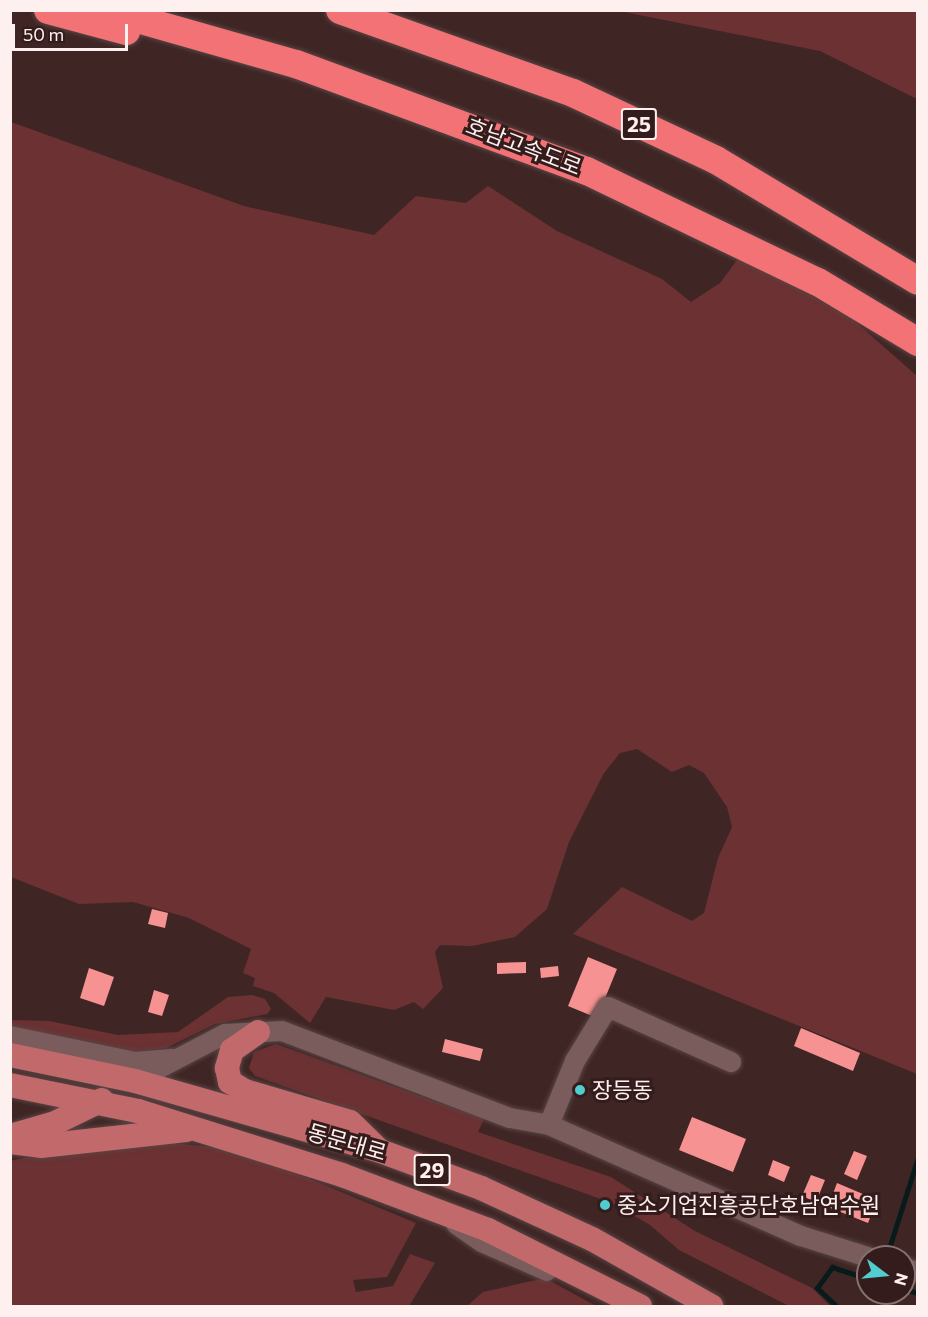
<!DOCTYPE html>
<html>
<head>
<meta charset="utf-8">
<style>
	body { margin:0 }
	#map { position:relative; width:928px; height:1317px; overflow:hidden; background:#3f2625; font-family:Commissioner,"Noto Sans KR",sans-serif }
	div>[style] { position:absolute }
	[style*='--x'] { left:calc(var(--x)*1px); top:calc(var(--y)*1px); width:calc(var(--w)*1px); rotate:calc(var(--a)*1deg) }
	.green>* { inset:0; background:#6c3132 }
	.stream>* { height:4.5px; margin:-2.25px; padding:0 2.25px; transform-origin:2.25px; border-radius:2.25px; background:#081a1a }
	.building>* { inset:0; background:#f69291 }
	.roads { filter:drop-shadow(0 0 2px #594444) drop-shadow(0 0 2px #594444) }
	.minor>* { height:20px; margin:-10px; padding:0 10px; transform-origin:10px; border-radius:10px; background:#795c5b }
	.major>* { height:24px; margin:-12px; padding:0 12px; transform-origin:12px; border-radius:12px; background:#c2696b }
	.highway>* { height:28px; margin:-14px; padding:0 14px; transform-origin:14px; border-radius:14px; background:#f37275 }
	.dots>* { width:16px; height:16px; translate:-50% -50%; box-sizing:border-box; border:3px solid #341c1c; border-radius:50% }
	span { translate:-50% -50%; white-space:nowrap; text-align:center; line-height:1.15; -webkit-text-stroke:6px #341c1c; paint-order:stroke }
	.shield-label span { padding:2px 4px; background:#341c1c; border:2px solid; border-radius:4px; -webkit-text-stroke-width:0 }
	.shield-label { font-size:21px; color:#fef0ef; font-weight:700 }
	.street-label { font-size:22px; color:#fef0ef }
	.poi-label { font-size:22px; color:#fef0ef }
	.left { translate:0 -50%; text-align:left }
	.frame { position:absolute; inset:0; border:12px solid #fef0ef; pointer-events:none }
	.north { position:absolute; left:856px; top:1245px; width:60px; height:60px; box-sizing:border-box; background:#341c1c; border:2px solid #857170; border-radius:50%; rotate:106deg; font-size:16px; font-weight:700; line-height:24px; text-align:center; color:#fef0ef }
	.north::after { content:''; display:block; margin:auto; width:21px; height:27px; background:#52cdcf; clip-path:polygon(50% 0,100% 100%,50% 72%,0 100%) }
	.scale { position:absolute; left:12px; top:24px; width:116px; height:27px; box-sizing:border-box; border:3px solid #fef0ef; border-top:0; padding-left:8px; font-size:18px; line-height:21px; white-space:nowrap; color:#fef0ef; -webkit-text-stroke:4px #341c1c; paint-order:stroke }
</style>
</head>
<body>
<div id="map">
	<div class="green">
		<div style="clip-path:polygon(619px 11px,917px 11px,917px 99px,820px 51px)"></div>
		<div style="clip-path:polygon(11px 122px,244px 206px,374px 235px,416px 196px,466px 203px,488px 186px,557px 231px,662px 279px,691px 302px,720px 283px,740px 256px,850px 317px,917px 376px,917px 1074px,573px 934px,622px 887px,692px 921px,704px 913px,718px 858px,732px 827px,727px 807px,704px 773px,689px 765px,672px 772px,637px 749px,620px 753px,604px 773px,569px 842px,547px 909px,515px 937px,472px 946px,440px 945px,435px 952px,443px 988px,423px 1009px,414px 1002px,394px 1010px,326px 997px,310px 1023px,274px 993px,253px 986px,255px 978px,243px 973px,251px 949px,189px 918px,133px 902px,79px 904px,11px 877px)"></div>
		<div style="clip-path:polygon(252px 995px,265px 999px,271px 1009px,267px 1014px,215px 1024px,166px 1048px,136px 1052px,11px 1029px,10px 1020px,49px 1021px,118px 1035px,178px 1032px,228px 997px)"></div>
		<div style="clip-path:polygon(276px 1044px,484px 1119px,478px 1132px,611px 1177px,695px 1231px,812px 1288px,830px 1306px,789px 1306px,679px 1250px,650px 1225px,612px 1203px,255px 1076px,249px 1068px,254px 1052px)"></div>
		<div style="clip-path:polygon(159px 1142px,224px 1148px,269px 1162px,416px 1223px,387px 1277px,353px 1280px,356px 1292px,393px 1286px,410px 1254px,435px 1263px,409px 1306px,11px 1306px,10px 1161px,90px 1143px)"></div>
		<div style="clip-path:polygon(545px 1278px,596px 1306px,467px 1306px,483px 1292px)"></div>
	</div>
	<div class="stream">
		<div style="--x:887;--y:1255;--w:103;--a:-72.4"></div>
		<div style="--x:904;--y:1289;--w:15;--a:16"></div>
		<div style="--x:836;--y:1306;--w:26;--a:-137"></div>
		<div style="--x:817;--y:1288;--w:26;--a:-54"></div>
		<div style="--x:832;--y:1267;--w:38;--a:18"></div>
	</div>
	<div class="building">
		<div style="clip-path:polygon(152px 909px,168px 913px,165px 928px,148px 924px)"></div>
		<div style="clip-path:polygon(588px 957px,617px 969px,597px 1018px,568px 1006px)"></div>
		<div style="clip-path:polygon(526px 962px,526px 973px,497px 974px,497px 963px)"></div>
		<div style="clip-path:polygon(558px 966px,559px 976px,541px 978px,540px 968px)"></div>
		<div style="clip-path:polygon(89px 968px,114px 977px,104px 1006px,80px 998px)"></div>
		<div style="clip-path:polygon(154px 990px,169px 995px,162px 1016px,148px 1012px)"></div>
		<div style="clip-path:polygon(801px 1028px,860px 1053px,853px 1071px,794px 1046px)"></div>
		<div style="clip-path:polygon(445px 1039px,483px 1049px,480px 1061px,442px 1052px)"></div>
		<div style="clip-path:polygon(692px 1117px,746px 1139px,733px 1172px,679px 1150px)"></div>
		<div style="clip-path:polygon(854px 1151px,867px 1156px,857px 1180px,844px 1174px)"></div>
		<div style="clip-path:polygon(773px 1160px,790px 1167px,784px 1182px,768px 1175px)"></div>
		<div style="clip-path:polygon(811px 1175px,825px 1180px,816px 1202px,802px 1196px)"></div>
		<div style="clip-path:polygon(837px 1183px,877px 1200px,868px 1223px,828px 1207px)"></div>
	</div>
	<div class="roads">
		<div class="minor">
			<div style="--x:10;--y:1036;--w:128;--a:11.7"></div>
			<div style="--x:135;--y:1062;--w:36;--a:-5"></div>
			<div style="--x:135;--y:1081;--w:102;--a:-27.6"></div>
			<div style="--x:225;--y:1034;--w:57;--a:-3"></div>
			<div style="--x:282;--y:1031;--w:244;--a:20.9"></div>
			<div style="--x:510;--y:1118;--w:40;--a:10"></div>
			<div style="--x:549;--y:1125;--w:275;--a:23.8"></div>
			<div style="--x:801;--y:1236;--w:70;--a:17.4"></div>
			<div style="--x:549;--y:1125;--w:69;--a:-67.9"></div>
			<div style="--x:575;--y:1061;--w:63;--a:-58.6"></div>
			<div style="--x:608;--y:1007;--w:135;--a:24.1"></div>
			<div style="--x:456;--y:1224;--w:32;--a:35"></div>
			<div style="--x:482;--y:1242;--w:71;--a:24"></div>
			<div style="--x:904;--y:1268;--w:15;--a:16"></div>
		</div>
		<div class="major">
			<div style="--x:258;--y:1032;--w:32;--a:145"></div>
			<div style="--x:232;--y:1050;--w:19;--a:106"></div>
			<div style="--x:227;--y:1068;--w:14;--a:78"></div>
			<div style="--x:230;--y:1082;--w:17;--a:31"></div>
			<div style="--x:245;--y:1091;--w:109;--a:16.4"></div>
			<div style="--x:350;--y:1122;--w:36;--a:44"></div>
			<div style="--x:10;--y:1055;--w:128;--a:11.7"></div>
			<div style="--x:135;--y:1081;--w:255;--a:15.9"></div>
			<div style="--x:380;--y:1151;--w:108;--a:20.1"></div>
			<div style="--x:481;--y:1188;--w:122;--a:24.7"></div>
			<div style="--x:592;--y:1239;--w:137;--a:29.4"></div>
			<div style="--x:10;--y:1085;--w:131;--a:11.5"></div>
			<div style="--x:138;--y:1111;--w:214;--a:17.4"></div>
			<div style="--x:342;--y:1175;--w:156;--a:20.6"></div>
			<div style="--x:488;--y:1230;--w:170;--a:26.6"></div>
			<div style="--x:10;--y:1136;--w:47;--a:-16.1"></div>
			<div style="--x:55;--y:1123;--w:52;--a:-26.1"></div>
			<div style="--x:10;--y:1142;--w:31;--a:7"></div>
			<div style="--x:41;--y:1146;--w:146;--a:-6.3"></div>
		</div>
		<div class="highway">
			<div style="--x:48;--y:10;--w:81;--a:15.1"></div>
			<div style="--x:106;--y:10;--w:198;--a:15.9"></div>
			<div style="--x:296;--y:64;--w:310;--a:20.2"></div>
			<div style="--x:587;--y:171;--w:256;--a:25.7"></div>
			<div style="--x:818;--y:282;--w:117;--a:31"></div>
			<div style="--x:340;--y:10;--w:247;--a:19.6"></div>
			<div style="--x:573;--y:93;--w:158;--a:25.1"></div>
			<div style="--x:716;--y:160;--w:235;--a:30.9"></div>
		</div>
	</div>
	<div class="dots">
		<div style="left:580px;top:1090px;background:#52cdcf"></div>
		<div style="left:605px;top:1205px;background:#52cdcf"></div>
	</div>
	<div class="shield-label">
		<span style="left:639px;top:124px">25</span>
		<span style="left:432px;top:1170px">29</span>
	</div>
	<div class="street-label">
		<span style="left:524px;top:146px;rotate:21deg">호남고속도로</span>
		<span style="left:347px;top:1142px;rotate:16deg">동문대로</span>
	</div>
	<div class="poi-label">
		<span class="left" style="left:592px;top:1090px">장등동</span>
		<span class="left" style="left:617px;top:1205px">중소기업진흥공단호남연수원</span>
	</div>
	<div class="frame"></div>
	<div class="north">N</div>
	<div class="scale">50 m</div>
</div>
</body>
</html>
